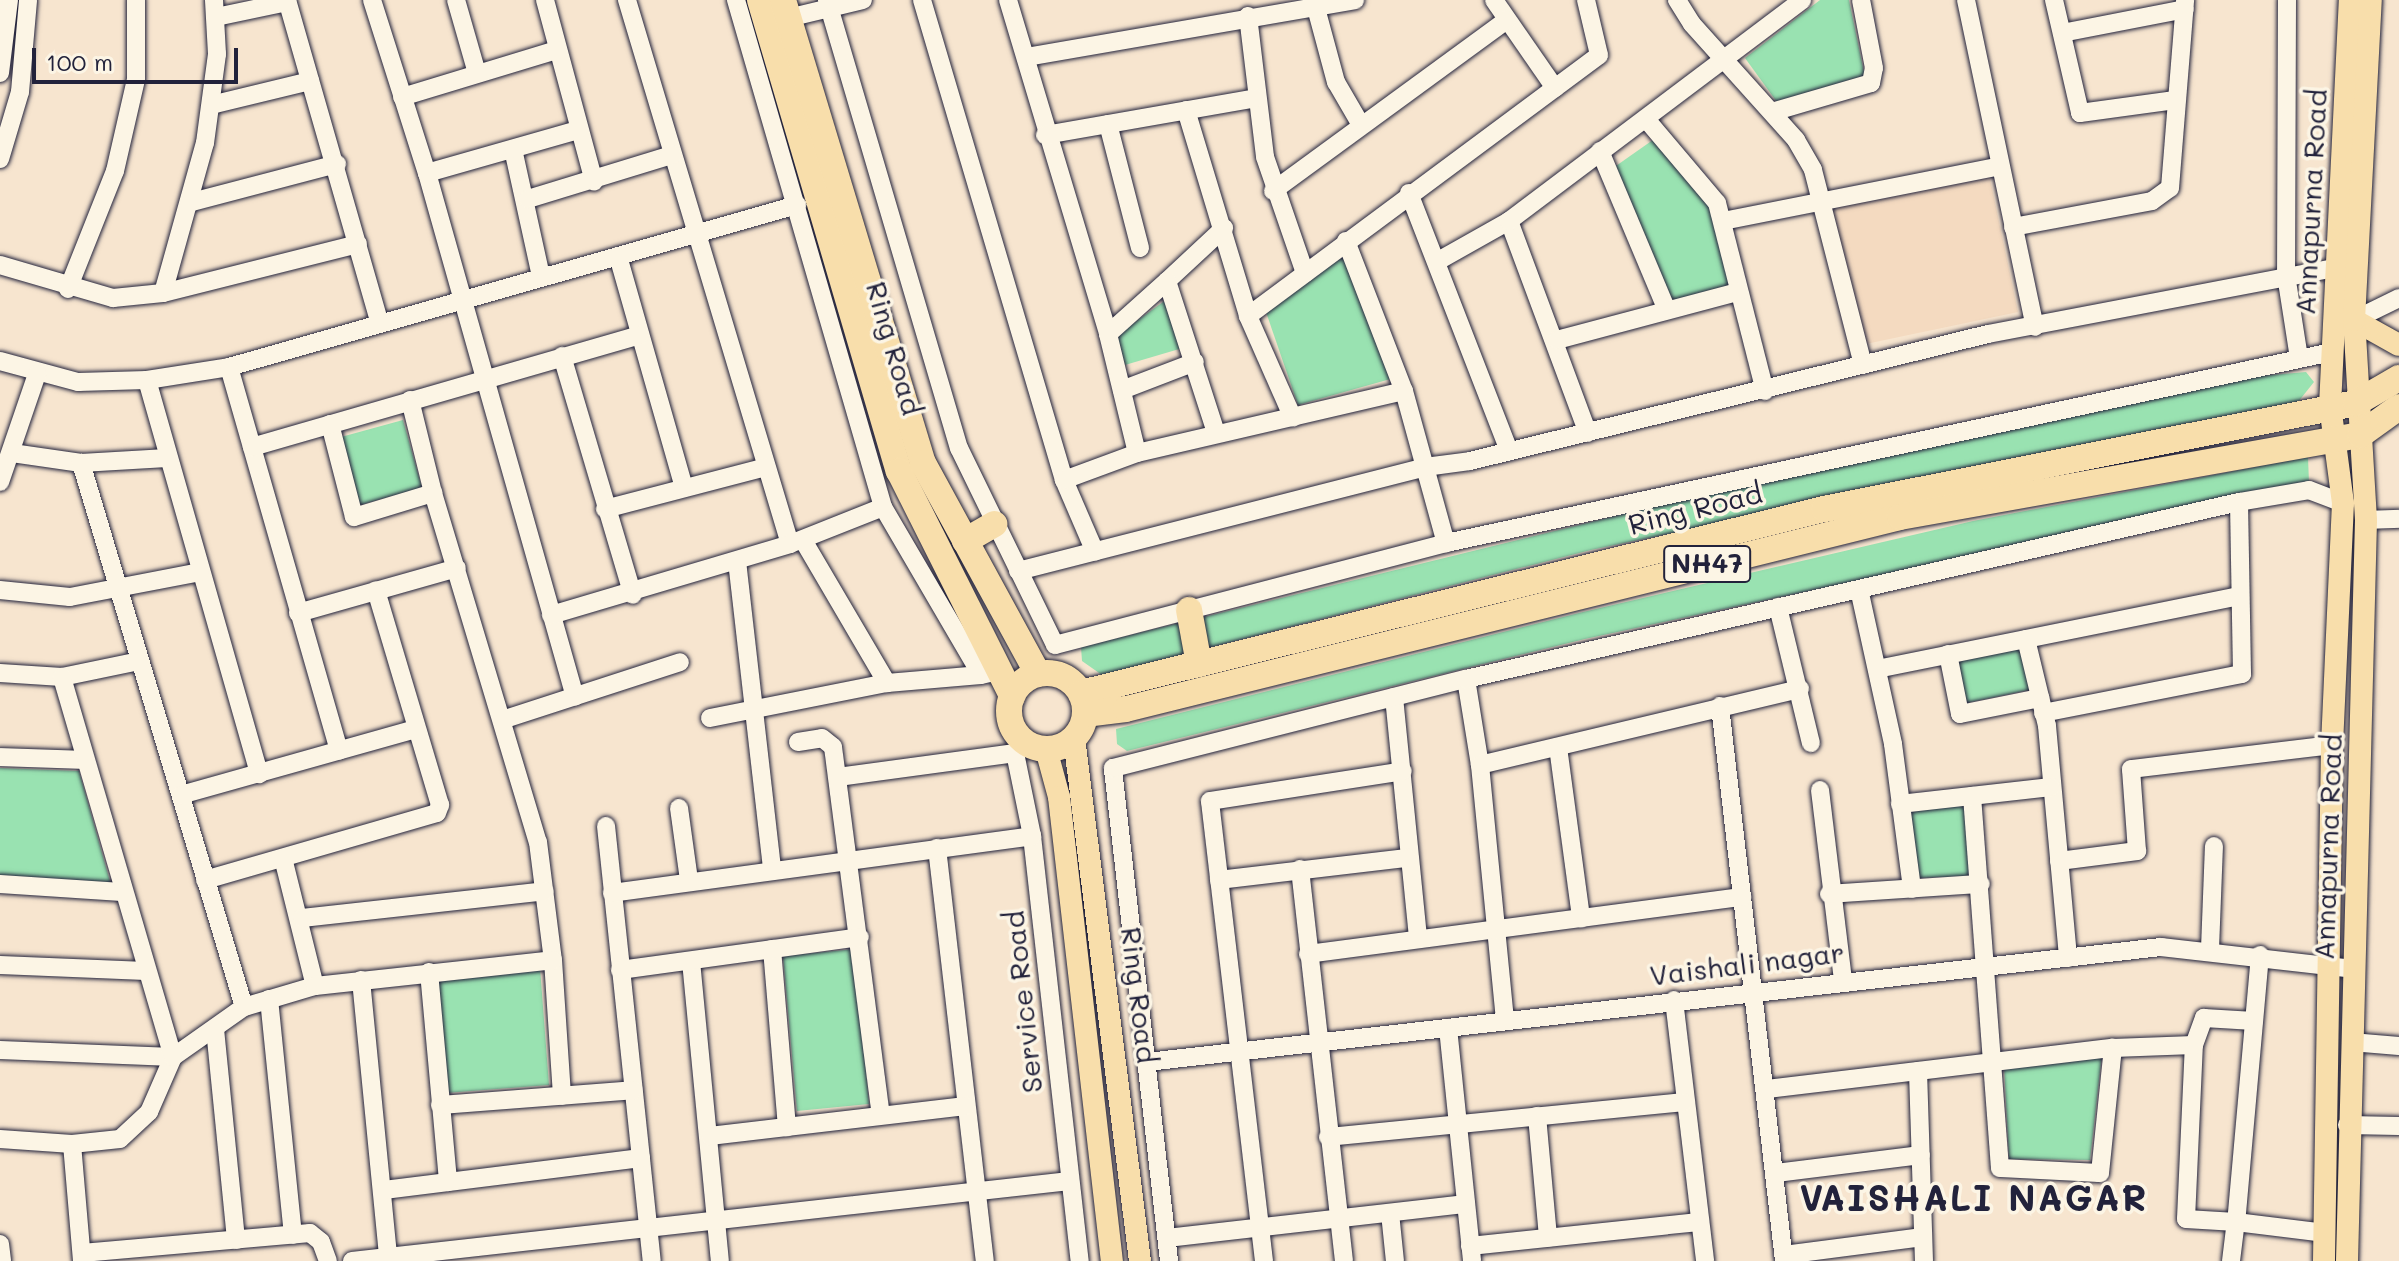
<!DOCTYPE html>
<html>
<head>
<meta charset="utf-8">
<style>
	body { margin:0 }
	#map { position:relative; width:2399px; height:1261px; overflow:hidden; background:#f7e5cf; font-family:Mali,sans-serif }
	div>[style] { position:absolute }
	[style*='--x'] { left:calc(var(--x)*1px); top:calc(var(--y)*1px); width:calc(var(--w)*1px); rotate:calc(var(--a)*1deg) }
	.built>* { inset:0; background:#f4dac0 }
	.green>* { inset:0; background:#99e2b1 }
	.roads { filter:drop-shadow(0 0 2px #22223b) drop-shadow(0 0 2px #22223b) }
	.minor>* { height:18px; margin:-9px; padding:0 9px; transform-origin:9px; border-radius:9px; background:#fcf5e5 }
	.major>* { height:22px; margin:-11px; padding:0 11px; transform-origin:11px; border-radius:11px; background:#f8deab }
	.highway>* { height:26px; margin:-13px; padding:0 13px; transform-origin:13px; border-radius:13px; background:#f8deab }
	.highway>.ring { margin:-13px; padding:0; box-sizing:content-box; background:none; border:26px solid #f8deab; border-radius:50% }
	span { translate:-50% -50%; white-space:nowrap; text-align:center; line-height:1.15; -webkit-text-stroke:7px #fcf5e5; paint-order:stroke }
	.shield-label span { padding:2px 6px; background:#fcf5e5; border:2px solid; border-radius:6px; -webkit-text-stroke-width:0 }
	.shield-label { font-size:26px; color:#22223b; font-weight:700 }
	.street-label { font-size:28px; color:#22223b }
	.district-label { font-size:36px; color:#22223b; font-weight:700; letter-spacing:2px }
	.scale { position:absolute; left:32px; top:48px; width:206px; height:36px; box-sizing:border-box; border:4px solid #22223b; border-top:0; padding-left:10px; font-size:24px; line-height:28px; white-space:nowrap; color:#22223b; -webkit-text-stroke:6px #fcf5e5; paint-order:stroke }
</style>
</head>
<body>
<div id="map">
	<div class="built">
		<div style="clip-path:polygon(1989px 174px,2018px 312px,1861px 345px,1832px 207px)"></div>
	</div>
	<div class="green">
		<div style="clip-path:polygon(1820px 0,1849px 0,1866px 82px,1779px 105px,1745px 58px)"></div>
		<div style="clip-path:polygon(1660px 135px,1702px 182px,1734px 288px,1671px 302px,1613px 168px)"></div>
		<div style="clip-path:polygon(1349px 252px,1394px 378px,1298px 405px,1266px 312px)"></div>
		<div style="clip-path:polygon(1170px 297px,1186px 347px,1125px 365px,1117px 335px)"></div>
		<div style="clip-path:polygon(2306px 372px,2314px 382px,2298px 402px,1591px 550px,1102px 675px,1082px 661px,1081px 647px,1775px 477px,2260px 376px)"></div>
		<div style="clip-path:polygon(403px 420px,422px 488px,360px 505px,341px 437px)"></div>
		<div style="clip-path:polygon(2308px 457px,2309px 483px,1585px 639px,1127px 751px,1117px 744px,1116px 729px,1583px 612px,1973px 521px)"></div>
		<div style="clip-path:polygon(2020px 645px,2029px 690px,1966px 703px,1956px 658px)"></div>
		<div style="clip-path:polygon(0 768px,79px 771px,111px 885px,0 878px)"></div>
		<div style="clip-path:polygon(1966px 801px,1974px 876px,1915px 878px,1906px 811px)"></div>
		<div style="clip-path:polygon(855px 949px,869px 1104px,797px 1111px,783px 956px)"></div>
		<div style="clip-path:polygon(540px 968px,549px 1085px,446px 1093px,437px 976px)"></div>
		<div style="clip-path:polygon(2102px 1054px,2090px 1160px,2009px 1159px,2004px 1066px)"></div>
	</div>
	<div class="roads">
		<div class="minor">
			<div style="--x:287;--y:0;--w:333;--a:74"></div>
			<div style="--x:372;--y:0;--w:182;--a:72.4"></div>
			<div style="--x:427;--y:173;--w:544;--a:74.23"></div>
			<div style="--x:456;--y:0;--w:76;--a:74"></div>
			<div style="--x:545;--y:0;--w:188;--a:74.9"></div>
			<div style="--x:627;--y:0;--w:568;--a:73.32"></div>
			<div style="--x:736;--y:0;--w:528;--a:73.83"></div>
			<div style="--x:883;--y:507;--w:194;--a:59.7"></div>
			<div style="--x:981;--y:675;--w:18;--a:-13"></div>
			<div style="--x:827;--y:0;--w:467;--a:73.6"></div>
			<div style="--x:959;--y:448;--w:219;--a:64"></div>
			<div style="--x:1055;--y:645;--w:404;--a:-14.6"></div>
			<div style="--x:1446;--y:543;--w:906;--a:-12.17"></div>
			<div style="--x:922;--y:0;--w:501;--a:73.52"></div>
			<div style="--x:1064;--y:480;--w:78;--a:66.7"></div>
			<div style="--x:1008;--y:0;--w:349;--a:73.3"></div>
			<div style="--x:1108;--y:334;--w:122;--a:76.3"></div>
			<div style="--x:1494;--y:0;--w:107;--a:55.3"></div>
			<div style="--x:1677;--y:0;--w:28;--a:58"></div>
			<div style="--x:1692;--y:24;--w:156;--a:48.1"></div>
			<div style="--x:1796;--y:140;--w:34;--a:60"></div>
			<div style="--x:1813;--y:170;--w:201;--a:75.6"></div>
			<div style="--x:1966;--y:0;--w:334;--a:78.1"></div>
			<div style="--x:2054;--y:0;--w:116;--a:77"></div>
			<div style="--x:2080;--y:113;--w:96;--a:-7.8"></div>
			<div style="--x:2287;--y:0;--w:275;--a:90.2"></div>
			<div style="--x:2286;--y:275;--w:84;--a:81.1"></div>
			<div style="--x:1316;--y:8;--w:77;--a:74.9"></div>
			<div style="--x:1336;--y:82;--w:50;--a:59.8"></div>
			<div style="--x:1248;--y:16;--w:142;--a:83.1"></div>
			<div style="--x:1265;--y:157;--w:123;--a:71"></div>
			<div style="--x:216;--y:17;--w:73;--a:-11.9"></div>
			<div style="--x:788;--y:18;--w:77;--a:-13.5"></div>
			<div style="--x:2062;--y:33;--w:125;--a:-11"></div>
			<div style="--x:1026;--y:57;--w:334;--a:-9.8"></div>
			<div style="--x:0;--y:73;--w:74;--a:-83"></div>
			<div style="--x:402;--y:97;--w:162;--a:-16.9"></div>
			<div style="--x:211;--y:105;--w:102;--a:-13.6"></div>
			<div style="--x:1186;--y:110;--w:215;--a:73.2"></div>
			<div style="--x:1248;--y:316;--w:111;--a:66.2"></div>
			<div style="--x:1772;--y:112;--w:103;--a:-16.3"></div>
			<div style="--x:1871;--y:83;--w:15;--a:-79"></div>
			<div style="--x:1874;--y:68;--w:69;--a:-100.8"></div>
			<div style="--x:1646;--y:119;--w:110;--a:49.8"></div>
			<div style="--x:1717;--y:203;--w:194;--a:75.7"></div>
			<div style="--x:1108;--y:124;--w:128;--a:75.5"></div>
			<div style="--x:1045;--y:135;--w:214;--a:-9.9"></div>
			<div style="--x:513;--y:149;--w:130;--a:77.6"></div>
			<div style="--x:1600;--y:151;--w:170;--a:67.2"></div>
			<div style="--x:0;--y:159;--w:70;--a:-73.4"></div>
			<div style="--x:20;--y:92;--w:92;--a:-85"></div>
			<div style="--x:427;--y:173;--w:157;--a:-15.9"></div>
			<div style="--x:1273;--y:191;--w:290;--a:-36.2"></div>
			<div style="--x:1409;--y:193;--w:277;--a:68.8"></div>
			<div style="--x:528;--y:199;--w:151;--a:-17"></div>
			<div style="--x:192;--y:202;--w:150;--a:-14.7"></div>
			<div style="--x:1509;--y:221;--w:226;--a:69.6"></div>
			<div style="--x:1723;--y:221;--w:282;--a:-11.2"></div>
			<div style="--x:2013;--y:227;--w:141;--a:-10.6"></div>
			<div style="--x:2152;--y:201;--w:22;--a:-36"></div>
			<div style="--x:2170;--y:188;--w:189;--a:-85.4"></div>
			<div style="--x:1346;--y:241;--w:161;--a:68.9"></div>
			<div style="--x:1404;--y:391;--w:158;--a:74.6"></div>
			<div style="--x:618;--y:256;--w:241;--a:74.1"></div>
			<div style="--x:1438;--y:261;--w:81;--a:-29.4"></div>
			<div style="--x:1509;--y:221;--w:367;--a:-37"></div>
			<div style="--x:0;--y:265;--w:118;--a:16.3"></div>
			<div style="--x:113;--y:298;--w:50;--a:-5.7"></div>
			<div style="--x:163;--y:293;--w:201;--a:-14.1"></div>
			<div style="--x:1167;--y:281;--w:78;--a:-42.9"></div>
			<div style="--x:68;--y:289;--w:127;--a:-68.3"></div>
			<div style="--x:115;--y:171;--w:94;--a:-77.1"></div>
			<div style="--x:136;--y:79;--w:79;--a:-90"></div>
			<div style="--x:163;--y:293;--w:156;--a:-74.4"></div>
			<div style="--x:205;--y:143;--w:90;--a:-82.3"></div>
			<div style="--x:217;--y:54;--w:54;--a:-93.2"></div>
			<div style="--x:1248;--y:316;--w:437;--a:-36.6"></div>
			<div style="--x:1599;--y:55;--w:57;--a:-103.3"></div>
			<div style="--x:2354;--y:320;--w:50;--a:-26.1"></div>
			<div style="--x:1108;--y:334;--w:79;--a:-41.9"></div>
			<div style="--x:1167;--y:281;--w:160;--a:72.1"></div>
			<div style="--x:1557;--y:340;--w:187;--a:-14.9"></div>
			<div style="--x:562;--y:356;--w:249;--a:73.5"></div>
			<div style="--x:0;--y:361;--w:81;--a:15.1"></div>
			<div style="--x:78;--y:382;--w:69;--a:-1.7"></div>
			<div style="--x:147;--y:380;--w:83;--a:-9"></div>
			<div style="--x:229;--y:367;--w:591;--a:-15.92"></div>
			<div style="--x:229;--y:367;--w:399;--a:74"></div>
			<div style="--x:147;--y:380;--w:410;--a:74.1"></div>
			<div style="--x:1122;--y:390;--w:78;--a:-21"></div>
			<div style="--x:410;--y:400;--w:96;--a:76.1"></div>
			<div style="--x:433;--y:493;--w:364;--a:73.3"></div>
			<div style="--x:538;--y:842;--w:119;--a:82.8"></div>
			<div style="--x:553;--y:960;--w:136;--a:86.2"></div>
			<div style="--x:330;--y:424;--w:96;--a:75.5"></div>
			<div style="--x:354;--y:517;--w:83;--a:-16.9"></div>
			<div style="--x:252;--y:447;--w:403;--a:-16.1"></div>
			<div style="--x:12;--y:453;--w:70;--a:8.2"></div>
			<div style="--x:81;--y:463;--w:86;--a:-3.3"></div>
			<div style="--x:81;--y:463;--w:568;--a:73.32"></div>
			<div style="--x:1064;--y:480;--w:78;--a:-20.3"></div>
			<div style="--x:1137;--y:453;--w:274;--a:-13.1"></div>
			<div style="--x:0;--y:482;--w:114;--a:-71.1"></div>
			<div style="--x:605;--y:509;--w:166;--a:-14.6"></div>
			<div style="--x:2366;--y:520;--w:33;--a:-2"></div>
			<div style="--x:803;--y:540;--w:166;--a:59.6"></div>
			<div style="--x:737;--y:561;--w:310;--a:83.5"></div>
			<div style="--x:1018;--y:571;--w:420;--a:-14.3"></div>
			<div style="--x:1425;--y:467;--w:45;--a:-7.6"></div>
			<div style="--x:1470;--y:461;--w:533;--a:-13.78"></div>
			<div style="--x:1988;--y:334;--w:356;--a:-10.8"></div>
			<div style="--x:1859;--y:589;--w:159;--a:77.6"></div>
			<div style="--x:1893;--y:744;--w:146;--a:82.5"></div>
			<div style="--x:0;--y:590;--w:70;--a:5.7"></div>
			<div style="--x:70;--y:597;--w:132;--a:-10.9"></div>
			<div style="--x:1778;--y:607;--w:140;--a:76.4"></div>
			<div style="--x:298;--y:613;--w:165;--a:-15.8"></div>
			<div style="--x:551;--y:615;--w:249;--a:-16.5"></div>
			<div style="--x:790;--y:544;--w:100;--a:-21.7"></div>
			<div style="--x:2026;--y:639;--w:89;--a:76.4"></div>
			<div style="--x:2047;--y:726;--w:233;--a:84.8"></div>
			<div style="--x:1948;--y:654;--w:61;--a:78.7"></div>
			<div style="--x:1960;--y:714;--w:82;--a:-11.3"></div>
			<div style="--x:1877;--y:669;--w:369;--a:-11.4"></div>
			<div style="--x:0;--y:673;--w:62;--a:3.7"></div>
			<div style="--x:62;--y:677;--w:79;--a:-11.7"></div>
			<div style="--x:1466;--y:679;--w:87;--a:80.8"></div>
			<div style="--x:1480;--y:765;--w:256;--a:84.4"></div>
			<div style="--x:1394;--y:697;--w:243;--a:84.3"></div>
			<div style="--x:1720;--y:706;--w:559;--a:83.42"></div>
			<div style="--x:2043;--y:713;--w:203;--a:-11.1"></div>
			<div style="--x:2242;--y:674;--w:172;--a:-91"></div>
			<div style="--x:710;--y:718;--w:180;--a:-11.2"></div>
			<div style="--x:887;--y:683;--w:94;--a:-4.9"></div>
			<div style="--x:502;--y:720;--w:187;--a:-18"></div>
			<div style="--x:798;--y:742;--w:24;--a:-9"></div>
			<div style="--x:822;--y:738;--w:14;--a:39"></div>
			<div style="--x:833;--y:747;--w:371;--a:82.6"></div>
			<div style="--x:1028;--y:744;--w:16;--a:145"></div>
			<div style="--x:1015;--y:753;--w:85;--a:78.4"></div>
			<div style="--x:1032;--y:836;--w:428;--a:83.6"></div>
			<div style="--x:1558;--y:747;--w:173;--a:82.3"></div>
			<div style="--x:0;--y:757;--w:85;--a:2"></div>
			<div style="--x:1480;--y:765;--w:329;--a:-13.4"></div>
			<div style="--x:838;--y:777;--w:179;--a:-7.7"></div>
			<div style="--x:1820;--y:790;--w:190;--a:83.1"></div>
			<div style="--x:181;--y:795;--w:244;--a:-15.7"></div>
			<div style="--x:1972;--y:796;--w:373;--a:85.7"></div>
			<div style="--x:2000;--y:1168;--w:100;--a:2.9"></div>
			<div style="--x:2100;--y:1173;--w:126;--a:-84.1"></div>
			<div style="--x:1900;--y:804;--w:152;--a:-6.4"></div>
			<div style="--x:679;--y:808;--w:73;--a:82.1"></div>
			<div style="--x:606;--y:826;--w:437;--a:84"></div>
			<div style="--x:937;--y:848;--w:416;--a:83.4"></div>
			<div style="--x:283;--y:858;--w:132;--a:76"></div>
			<div style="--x:2059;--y:861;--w:79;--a:-7.3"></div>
			<div style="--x:2137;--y:851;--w:82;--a:-94.2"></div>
			<div style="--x:2131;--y:769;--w:202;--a:-6.8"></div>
			<div style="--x:1300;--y:869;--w:394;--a:83.6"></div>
			<div style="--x:205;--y:880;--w:241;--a:-16.1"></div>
			<div style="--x:437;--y:813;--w:9;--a:-69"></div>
			<div style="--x:440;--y:805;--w:224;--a:-106.6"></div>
			<div style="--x:1219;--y:880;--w:189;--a:-6.7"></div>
			<div style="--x:0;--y:884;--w:122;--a:3.8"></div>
			<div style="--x:612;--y:893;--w:424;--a:-7.7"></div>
			<div style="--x:1829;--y:894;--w:152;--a:-3.8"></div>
			<div style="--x:302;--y:918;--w:244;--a:-6.3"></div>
			<div style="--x:772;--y:949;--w:179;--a:85.2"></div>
			<div style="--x:2210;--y:949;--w:103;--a:-87.8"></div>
			<div style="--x:1308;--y:954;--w:438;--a:-7.5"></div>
			<div style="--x:2260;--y:955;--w:268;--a:95.1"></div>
			<div style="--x:2236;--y:1222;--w:90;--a:7"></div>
			<div style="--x:691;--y:961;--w:301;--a:84.5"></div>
			<div style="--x:0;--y:965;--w:146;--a:2.4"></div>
			<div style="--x:620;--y:970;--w:242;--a:-7.8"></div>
			<div style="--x:429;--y:972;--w:211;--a:84.8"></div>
			<div style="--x:361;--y:980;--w:278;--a:84.4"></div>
			<div style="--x:269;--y:999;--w:237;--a:84.2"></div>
			<div style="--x:1674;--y:1000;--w:263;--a:83.2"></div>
			<div style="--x:1448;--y:1028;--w:234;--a:84.1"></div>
			<div style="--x:215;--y:1029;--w:212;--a:84.3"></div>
			<div style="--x:2351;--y:1042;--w:48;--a:4.8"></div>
			<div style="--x:0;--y:1050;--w:173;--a:2.3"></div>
			<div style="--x:173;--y:1057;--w:87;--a:-35.2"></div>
			<div style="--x:244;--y:1007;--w:74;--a:-16.5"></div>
			<div style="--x:315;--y:986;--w:239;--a:-6.2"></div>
			<div style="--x:1147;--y:1062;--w:1021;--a:-6.47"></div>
			<div style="--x:2161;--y:947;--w:193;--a:6.5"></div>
			<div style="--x:1918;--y:1071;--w:190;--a:88.2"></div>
			<div style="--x:1767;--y:1089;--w:348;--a:-6.8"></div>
			<div style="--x:2113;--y:1048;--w:81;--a:-2.1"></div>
			<div style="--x:440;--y:1105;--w:194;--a:-4.4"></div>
			<div style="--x:1537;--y:1116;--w:122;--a:84.8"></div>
			<div style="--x:2347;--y:1125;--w:52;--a:1.1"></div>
			<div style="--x:710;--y:1136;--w:257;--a:-6.7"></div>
			<div style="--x:1328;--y:1137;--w:357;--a:-5.6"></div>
			<div style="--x:0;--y:1139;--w:72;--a:4"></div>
			<div style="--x:72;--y:1144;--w:48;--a:-5.9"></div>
			<div style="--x:120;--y:1139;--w:40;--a:-43"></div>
			<div style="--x:149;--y:1112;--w:60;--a:-66.4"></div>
			<div style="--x:173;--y:1057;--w:396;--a:-106.3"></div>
			<div style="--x:72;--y:1144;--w:117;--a:85.1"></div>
			<div style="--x:1776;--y:1173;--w:146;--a:-7.1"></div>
			<div style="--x:384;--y:1190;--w:259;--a:-7.1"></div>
			<div style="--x:1390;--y:1213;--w:48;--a:84.1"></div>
			<div style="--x:1167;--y:1238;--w:301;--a:-6.5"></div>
			<div style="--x:0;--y:1244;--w:17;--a:83"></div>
			<div style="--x:1470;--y:1246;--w:230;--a:-6"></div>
			<div style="--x:82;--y:1253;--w:229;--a:-5"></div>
			<div style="--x:310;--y:1233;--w:14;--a:39"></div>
			<div style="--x:321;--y:1242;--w:20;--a:70"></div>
			<div style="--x:1784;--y:1255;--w:140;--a:-7.4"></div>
			<div style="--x:352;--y:1261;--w:722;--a:-6.36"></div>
			<div style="--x:1169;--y:1261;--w:496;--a:-96.5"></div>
			<div style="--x:1113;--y:768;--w:364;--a:-14.2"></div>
			<div style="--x:1466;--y:679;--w:793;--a:-12.9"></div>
			<div style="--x:2239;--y:502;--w:71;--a:-9.7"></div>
			<div style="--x:2309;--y:490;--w:36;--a:21"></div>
			<div style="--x:1264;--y:1261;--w:463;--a:-96.7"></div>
			<div style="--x:1210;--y:801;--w:195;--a:-8.8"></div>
			<div style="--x:2231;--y:1261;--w:39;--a:-83"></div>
			<div style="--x:2236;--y:1222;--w:50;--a:-176.6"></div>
			<div style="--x:2186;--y:1219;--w:174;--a:-87.4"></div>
			<div style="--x:2194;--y:1045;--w:29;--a:-70"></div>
			<div style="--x:2204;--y:1018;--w:50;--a:3.4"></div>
		</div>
		<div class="major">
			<div style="--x:2354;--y:320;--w:51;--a:29.1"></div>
			<div style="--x:1074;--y:738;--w:527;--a:82.81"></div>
			<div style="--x:1046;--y:749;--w:50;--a:74.8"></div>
			<div style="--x:1059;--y:797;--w:467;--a:83.5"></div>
			<div style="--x:2324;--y:1261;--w:516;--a:-89.11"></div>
			<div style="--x:2332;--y:745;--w:242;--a:-87.4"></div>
			<div style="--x:2343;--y:503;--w:98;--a:-97.6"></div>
			<div style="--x:2330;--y:406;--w:406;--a:-87.2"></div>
			<div style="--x:2347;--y:1261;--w:741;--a:-88.53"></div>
			<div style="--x:2366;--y:520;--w:200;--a:-93.4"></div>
			<div style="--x:2354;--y:320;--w:320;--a:-87"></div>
		</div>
		<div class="highway">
			<div style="--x:760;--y:0;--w:491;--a:73.6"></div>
			<div style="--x:899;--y:471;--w:252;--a:63.3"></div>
			<div style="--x:783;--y:0;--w:484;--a:73.2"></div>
			<div style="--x:923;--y:463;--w:240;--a:61.4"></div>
			<div style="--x:965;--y:541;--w:34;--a:-30"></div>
			<div style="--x:1189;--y:610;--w:55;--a:79.5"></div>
			<div class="ring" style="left:1009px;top:673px;width:50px;height:50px"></div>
			<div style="--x:1081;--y:693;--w:765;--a:-13.91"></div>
			<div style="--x:1824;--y:509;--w:542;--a:-11.27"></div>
			<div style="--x:2356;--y:403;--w:50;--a:-30.2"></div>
			<div style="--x:1085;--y:714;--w:41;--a:-7"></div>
			<div style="--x:1126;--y:709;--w:797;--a:-13.93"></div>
			<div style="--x:1900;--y:517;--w:467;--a:-10.1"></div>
			<div style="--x:2360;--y:435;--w:48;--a:-35.7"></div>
		</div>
	</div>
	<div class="shield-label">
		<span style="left:1707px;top:564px">NH47</span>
	</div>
	<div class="street-label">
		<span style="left:2310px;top:202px;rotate:-87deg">Annapurna Road</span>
		<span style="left:895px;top:348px;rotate:74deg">Ring Road</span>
		<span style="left:1695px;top:508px;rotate:-14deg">Ring Road</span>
		<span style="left:2327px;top:847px;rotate:-88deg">Annapurna Road</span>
		<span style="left:1747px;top:963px;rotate:-7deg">Vaishali nagar</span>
		<span style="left:1140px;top:995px;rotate:83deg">Ring Road</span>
		<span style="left:1022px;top:1002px;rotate:-96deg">Service Road</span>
	</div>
	<div class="district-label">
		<span style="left:1974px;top:1197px">VAISHALI NAGAR</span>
	</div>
	<div class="scale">100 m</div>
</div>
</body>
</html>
